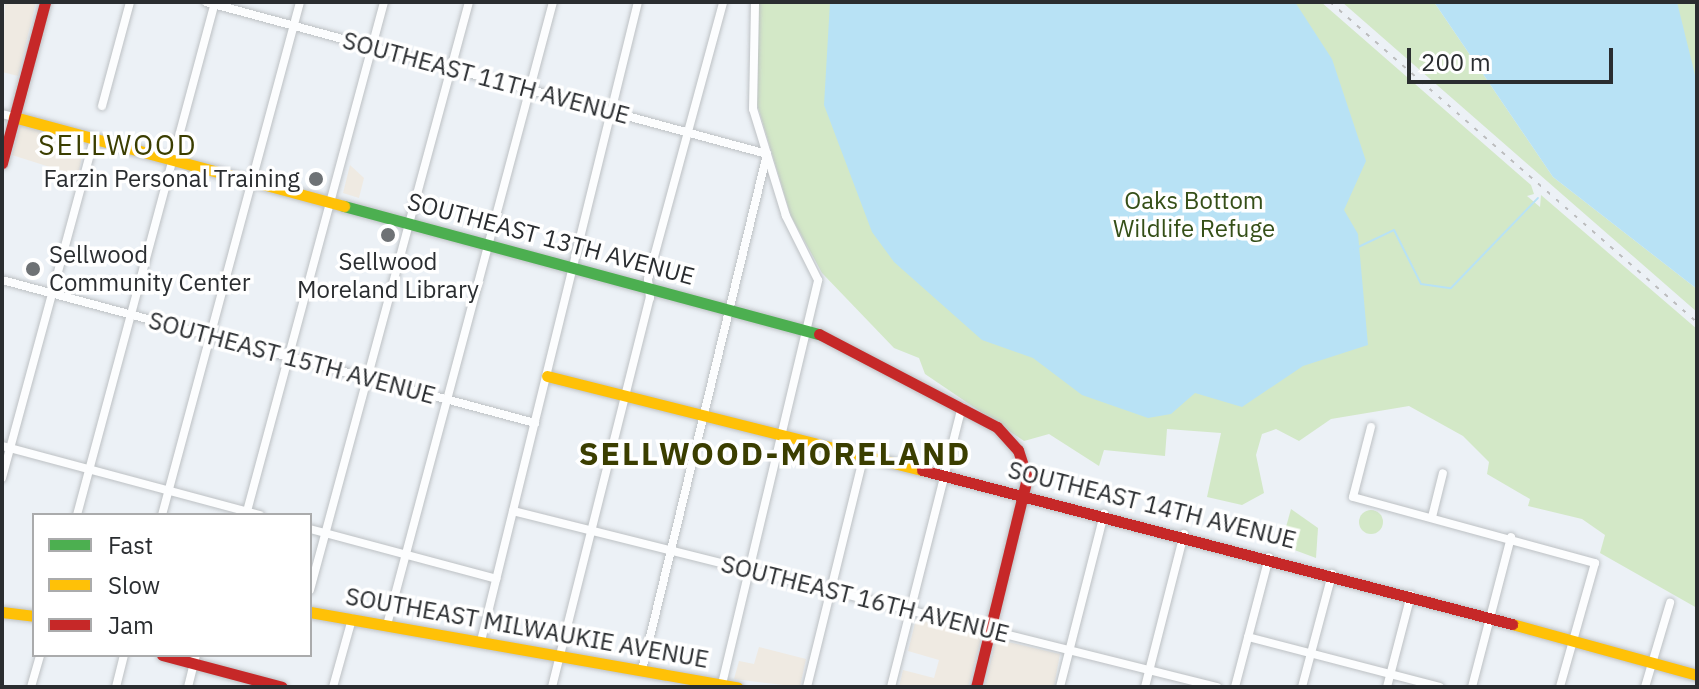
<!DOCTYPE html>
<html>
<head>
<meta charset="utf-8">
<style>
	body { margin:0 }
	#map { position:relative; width:1699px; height:689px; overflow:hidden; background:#ecf1f6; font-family:"IBM Plex Sans",sans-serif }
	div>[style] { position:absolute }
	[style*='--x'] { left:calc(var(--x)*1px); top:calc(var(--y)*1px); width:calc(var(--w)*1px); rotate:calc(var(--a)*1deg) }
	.commercial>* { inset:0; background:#efeae2 }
	.green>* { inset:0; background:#d3e8c7 }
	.round { border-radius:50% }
	.water>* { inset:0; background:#b8e2f5 }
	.stream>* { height:2px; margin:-1px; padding:0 1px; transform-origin:1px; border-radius:1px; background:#b8e2f5 }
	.roads { filter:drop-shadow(0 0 2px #bdc1c4) drop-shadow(0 0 2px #bdc1c4) }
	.street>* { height:8px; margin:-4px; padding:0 4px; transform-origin:4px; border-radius:4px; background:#fcfdfe }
	.fast>* { height:11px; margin:-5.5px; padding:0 5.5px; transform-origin:5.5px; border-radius:5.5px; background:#4caf50 }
	.slow>* { height:11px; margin:-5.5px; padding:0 5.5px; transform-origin:5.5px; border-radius:5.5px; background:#ffc107 }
	.jam>* { height:11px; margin:-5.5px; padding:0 5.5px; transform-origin:5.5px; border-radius:5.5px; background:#c62828 }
	.rail>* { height:2px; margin-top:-1px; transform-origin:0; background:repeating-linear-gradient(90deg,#bcbdbe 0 4px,transparent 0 12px) }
	.dots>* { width:22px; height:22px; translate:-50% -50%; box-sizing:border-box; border:4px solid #fff; border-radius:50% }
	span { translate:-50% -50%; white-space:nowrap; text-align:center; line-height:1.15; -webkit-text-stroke:7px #fff; paint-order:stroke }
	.street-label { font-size:24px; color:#2a2d30 }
	.poi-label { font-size:24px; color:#2a2d30 }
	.right { translate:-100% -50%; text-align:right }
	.left { translate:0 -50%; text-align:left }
	.park-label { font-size:24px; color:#354f18 }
	.quarter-label { font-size:28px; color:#3b3e00; letter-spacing:2px }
	.district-label { font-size:32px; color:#3b3e00; font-weight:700; letter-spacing:2px }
	.frame { position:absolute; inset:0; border:4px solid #2a2d30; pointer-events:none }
	.legend { position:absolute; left:32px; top:513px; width:280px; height:144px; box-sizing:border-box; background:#fff; border:2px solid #aaabac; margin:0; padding:10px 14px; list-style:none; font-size:24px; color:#2a2d30 }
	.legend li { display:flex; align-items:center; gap:16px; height:40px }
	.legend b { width:40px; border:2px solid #aaabac }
	.scale { position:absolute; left:1407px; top:48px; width:206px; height:36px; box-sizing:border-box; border:4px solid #2a2d30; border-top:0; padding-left:10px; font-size:24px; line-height:28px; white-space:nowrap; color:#2a2d30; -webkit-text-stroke:6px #fff; paint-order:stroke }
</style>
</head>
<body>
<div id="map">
	<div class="commercial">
		<div style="clip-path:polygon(5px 2px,36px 2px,18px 76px,2px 72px)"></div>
		<div style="clip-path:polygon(20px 124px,85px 141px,78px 176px,12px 155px)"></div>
		<div style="clip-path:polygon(350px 165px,364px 178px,359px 198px,343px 193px)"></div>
		<div style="clip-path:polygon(916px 619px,982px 635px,968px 687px,899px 687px,903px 670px,934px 678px,939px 660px,908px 651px)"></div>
		<div style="clip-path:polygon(996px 639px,1060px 654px,1054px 687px,985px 687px)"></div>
		<div style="clip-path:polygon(759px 647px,806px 659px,800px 687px,734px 679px,739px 661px,754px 664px)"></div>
	</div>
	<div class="green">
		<div style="clip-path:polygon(759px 2px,1321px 2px,1531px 185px,1534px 194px,1527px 196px,1540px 207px,1541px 195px,1697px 329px,1697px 608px,1600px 553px,1605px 535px,1582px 519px,1528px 506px,1530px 499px,1487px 474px,1489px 462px,1463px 436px,1409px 406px,1331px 419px,1299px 441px,1276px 429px,1262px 434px,1256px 455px,1264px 493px,1242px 505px,1207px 497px,1221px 433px,1167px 429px,1165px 456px,1104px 450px,1099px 466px,1049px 434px,1024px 441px,925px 374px,919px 358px,894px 348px,822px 273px,791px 216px,757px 104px)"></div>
		<div style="clip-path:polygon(1342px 2px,1434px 2px,1553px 177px,1697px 289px,1697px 312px)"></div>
		<div style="clip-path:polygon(1677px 2px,1697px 2px,1697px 83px,1678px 28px)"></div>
		<div style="clip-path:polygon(1291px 509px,1318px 528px,1316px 558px,1281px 545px)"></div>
		<div class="round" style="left:1359px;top:510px;width:24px;height:24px"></div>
	</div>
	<div class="water">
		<div style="clip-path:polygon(830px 2px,1295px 2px,1332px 59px,1366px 161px,1344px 210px,1358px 234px,1368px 345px,1303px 366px,1242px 407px,1195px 393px,1171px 414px,1148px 418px,1082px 395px,1033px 358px,982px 340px,894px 262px,872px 232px,824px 105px)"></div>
		<div style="clip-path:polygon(1434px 2px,1677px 2px,1697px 83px,1697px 289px,1553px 177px)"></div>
	</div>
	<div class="stream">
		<div style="--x:1354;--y:249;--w:44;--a:-25.4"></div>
		<div style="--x:1394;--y:230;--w:60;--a:63.4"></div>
		<div style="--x:1421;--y:284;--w:30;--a:8"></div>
		<div style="--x:1451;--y:288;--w:125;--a:-46"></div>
	</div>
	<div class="roads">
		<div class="street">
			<div style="--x:206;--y:2;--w:581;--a:15.16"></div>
			<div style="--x:767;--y:154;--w:531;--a:103.62"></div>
			<div style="--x:102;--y:106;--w:108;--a:-74.9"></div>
			<div style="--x:2;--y:114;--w:12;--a:14"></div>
			<div style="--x:2;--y:280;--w:552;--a:15.02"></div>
			<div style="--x:1371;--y:427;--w:72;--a:104.4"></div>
			<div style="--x:1353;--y:497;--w:251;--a:15.3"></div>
			<div style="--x:1595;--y:563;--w:129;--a:105.8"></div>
			<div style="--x:2;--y:446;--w:267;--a:15"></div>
			<div style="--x:2;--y:478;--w:351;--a:-74.8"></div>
			<div style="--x:513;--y:511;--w:726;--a:14.04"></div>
			<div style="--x:77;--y:515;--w:531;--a:-74.94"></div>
			<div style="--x:162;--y:515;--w:531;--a:-74.94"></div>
			<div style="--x:246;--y:515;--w:531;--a:-74.94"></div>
			<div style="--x:1432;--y:517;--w:45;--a:-76"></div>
			<div style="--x:310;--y:529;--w:193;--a:15"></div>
			<div style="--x:310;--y:590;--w:609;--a:-74.87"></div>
			<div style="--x:387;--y:625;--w:645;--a:-75.08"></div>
			<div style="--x:1248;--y:637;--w:198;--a:14.6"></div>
			<div style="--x:481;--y:641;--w:658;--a:-76.2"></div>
			<div style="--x:722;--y:684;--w:415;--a:-76.6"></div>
			<div style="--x:818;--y:280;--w:72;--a:-116.6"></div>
			<div style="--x:786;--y:216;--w:112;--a:-107.1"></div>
			<div style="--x:753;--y:109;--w:107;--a:-88.9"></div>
			<div style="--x:31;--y:687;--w:33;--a:-74"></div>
			<div style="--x:116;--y:687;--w:33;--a:-76"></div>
			<div style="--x:188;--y:687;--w:33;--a:-76"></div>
			<div style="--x:333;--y:687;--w:71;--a:-74.4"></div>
			<div style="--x:552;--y:687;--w:401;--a:-75.9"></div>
			<div style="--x:650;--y:298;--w:19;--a:-96"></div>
			<div style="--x:648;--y:279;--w:287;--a:-74.8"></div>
			<div style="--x:807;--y:687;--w:239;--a:-76.2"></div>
			<div style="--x:891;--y:687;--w:289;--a:-75.8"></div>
			<div style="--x:1060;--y:687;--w:179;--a:-75.7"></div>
			<div style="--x:1145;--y:687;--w:158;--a:-75.7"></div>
			<div style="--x:1235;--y:687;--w:134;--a:-75.3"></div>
			<div style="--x:1302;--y:687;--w:117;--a:-75.1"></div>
			<div style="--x:1387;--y:687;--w:95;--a:-75.4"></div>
			<div style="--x:1472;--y:687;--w:155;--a:-75.4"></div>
			<div style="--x:1645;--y:687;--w:88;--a:-73.4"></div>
		</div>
		<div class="fast">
			<div style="--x:344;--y:206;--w:492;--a:15.1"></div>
		</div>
		<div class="slow">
			<div style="--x:14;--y:117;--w:342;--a:15.1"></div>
			<div style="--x:547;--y:376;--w:387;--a:14.1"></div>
			<div style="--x:2;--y:612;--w:32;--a:7"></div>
			<div style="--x:310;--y:612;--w:434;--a:10"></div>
			<div style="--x:1512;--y:624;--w:192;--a:15.4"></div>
		</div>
		<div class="jam">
			<div style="--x:2;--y:163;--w:167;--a:-75"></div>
			<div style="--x:819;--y:334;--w:201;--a:27.6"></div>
			<div style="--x:997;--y:427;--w:31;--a:48"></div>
			<div style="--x:1018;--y:450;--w:29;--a:72"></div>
			<div style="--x:1027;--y:478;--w:215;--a:103.7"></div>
			<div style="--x:922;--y:470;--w:610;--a:14.63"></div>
			<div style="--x:162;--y:655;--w:124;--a:14.9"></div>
		</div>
	</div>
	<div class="rail">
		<div style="--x:1330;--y:2;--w:487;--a:41.1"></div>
	</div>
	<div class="dots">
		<div style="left:316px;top:179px;background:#6e7275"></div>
		<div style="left:388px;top:235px;background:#6e7275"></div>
		<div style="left:33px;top:269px;background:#6e7275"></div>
	</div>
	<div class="street-label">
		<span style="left:486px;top:78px;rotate:15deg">SOUTHEAST 11TH AVENUE</span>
		<span style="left:551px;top:239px;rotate:15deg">SOUTHEAST 13TH AVENUE</span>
		<span style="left:292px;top:358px;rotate:15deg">SOUTHEAST 15TH AVENUE</span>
		<span style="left:1152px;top:505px;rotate:14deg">SOUTHEAST 14TH AVENUE</span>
		<span style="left:865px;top:599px;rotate:14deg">SOUTHEAST 16TH AVENUE</span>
		<span style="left:527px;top:628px;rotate:10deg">SOUTHEAST MILWAUKIE AVENUE</span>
	</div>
	<div class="poi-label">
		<span class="right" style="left:300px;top:179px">Farzin Personal Training</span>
		<span class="left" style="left:49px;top:269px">Sellwood<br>Community Center</span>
		<span style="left:388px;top:276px">Sellwood<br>Moreland Library</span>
	</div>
	<div class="park-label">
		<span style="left:1194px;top:215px">Oaks Bottom<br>Wildlife Refuge</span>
	</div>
	<div class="quarter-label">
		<span style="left:118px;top:145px">SELLWOOD</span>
	</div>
	<div class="district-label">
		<span style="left:775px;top:453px">SELLWOOD-MORELAND</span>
	</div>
	<div class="frame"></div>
	<ul class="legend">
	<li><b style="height:10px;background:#4caf50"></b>Fast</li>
	<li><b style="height:10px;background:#ffc107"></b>Slow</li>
	<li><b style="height:10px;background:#c62828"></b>Jam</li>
	</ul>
	<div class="scale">200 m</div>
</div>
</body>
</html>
